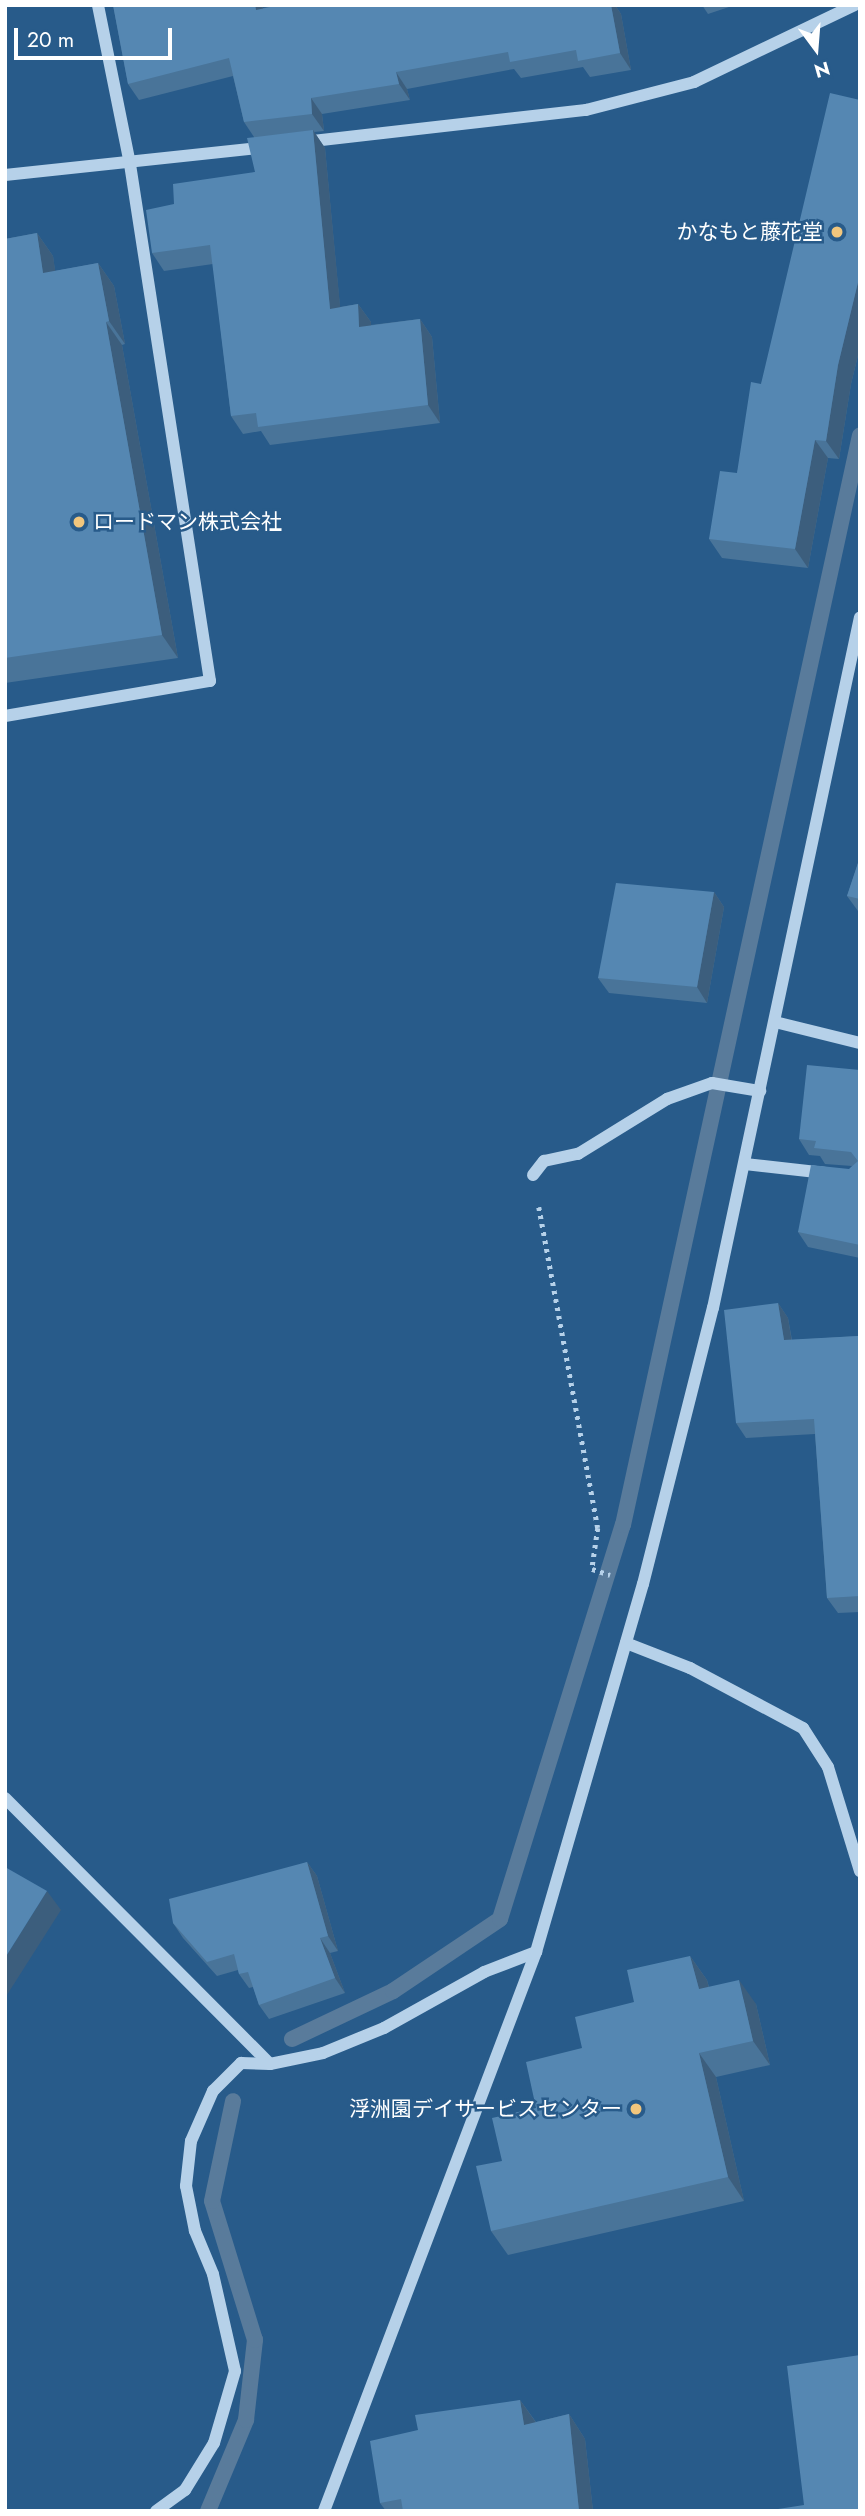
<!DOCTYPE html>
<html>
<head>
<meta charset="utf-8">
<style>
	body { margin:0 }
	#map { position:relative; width:865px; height:2516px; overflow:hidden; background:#285b8a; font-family:Jost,"Noto Sans JP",sans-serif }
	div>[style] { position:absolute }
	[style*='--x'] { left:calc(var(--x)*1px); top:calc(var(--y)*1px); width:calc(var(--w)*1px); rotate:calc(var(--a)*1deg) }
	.stream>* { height:16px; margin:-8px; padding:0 8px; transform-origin:8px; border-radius:8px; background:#597b9b }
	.path>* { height:4.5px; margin-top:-2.25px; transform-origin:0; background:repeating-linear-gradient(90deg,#b6d1e9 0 3.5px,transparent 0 8.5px) }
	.minor>* { height:12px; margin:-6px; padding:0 6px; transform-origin:6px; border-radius:6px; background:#b6d1e9 }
	.wall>* { inset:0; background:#497499 }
	.shaded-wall>* { inset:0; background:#3c5e7d }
	.building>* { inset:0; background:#5587b2 }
	.dots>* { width:19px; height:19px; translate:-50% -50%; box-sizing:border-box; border:4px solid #285b8a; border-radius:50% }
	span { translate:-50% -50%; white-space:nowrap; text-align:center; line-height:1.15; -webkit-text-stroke:5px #285b8a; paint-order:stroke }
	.poi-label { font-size:21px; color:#fff }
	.right { translate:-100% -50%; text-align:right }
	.left { translate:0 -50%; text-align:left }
	.frame { position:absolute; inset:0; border:7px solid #fff; pointer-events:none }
	.north { position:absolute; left:781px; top:14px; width:70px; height:70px; -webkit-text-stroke:5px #285b8a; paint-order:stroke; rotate:164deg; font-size:19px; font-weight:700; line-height:28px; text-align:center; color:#fff }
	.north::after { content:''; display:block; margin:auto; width:24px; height:32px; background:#fff; clip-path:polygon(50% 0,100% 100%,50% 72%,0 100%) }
	.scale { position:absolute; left:14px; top:28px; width:158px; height:32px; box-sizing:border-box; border:4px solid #fff; border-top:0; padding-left:9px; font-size:21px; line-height:24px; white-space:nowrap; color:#fff; -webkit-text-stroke:5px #285b8a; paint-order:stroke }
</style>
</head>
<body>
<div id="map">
	<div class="stream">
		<div style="--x:292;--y:2039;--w:112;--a:-25.4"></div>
		<div style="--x:393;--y:1991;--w:129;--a:-33.9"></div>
		<div style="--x:500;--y:1919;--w:413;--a:-72.7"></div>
		<div style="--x:623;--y:1525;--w:1115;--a:-77.73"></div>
		<div style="--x:208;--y:2511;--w:99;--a:-67.3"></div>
		<div style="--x:246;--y:2420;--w:81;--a:-83.6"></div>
		<div style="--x:255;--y:2340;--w:145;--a:-107.2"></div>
		<div style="--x:212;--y:2201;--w:102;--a:-78.1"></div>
	</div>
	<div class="path">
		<div style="--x:539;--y:1207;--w:326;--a:79.6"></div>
		<div style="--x:598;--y:1528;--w:41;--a:98.3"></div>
		<div style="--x:592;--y:1569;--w:19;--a:18"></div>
	</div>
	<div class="minor">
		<div style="--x:304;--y:142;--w:284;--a:-6.5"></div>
		<div style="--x:586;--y:110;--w:112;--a:-14.5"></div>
		<div style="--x:694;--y:82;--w:178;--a:-25.6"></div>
		<div style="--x:5;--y:175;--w:262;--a:-6.1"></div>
		<div style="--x:5;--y:716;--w:208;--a:-9.7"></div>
		<div style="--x:210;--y:681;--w:523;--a:-98.8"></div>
		<div style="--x:130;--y:164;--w:162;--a:-101.4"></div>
		<div style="--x:775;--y:1022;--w:88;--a:13.9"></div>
		<div style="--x:745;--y:1164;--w:81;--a:6.4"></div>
		<div style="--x:533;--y:1175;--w:18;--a:-52"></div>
		<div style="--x:544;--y:1161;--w:35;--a:-12"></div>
		<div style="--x:578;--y:1154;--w:105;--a:-31.7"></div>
		<div style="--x:667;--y:1099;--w:48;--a:-19.6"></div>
		<div style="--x:712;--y:1083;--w:49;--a:9.5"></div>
		<div style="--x:626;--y:1643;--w:69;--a:21.3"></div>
		<div style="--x:690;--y:1668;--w:128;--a:28"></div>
		<div style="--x:803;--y:1728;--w:46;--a:57.3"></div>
		<div style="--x:828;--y:1767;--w:109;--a:72.9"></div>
		<div style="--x:5;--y:1798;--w:375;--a:45.1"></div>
		<div style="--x:156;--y:2511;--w:36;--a:-36"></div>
		<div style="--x:185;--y:2490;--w:55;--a:-58.3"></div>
		<div style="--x:214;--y:2443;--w:75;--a:-73.7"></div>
		<div style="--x:235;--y:2371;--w:99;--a:-102.8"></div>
		<div style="--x:213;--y:2274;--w:47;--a:-112.7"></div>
		<div style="--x:195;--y:2231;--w:46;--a:-101.3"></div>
		<div style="--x:186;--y:2186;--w:45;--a:-83.7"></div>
		<div style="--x:191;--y:2141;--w:55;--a:-66.3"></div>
		<div style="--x:213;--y:2091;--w:40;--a:-45"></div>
		<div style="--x:241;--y:2063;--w:29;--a:2"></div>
		<div style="--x:270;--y:2064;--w:54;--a:-11.7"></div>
		<div style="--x:323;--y:2053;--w:66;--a:-22.3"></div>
		<div style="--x:384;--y:2028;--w:115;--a:-29.2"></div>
		<div style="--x:484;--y:1972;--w:56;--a:-21"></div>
		<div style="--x:324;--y:2511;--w:598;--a:-69.23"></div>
		<div style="--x:536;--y:1952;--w:383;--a:-73.8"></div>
		<div style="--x:643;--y:1584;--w:285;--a:-75.8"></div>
		<div style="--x:713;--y:1308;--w:706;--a:-77.99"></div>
	</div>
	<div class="wall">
		<div style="clip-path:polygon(113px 5px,262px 5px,263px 8px,280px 5px,615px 5px,621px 14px,631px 70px,590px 77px,583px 67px,521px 78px,514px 69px,407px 89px,410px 100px,322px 114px,324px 131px,314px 132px,325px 148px,340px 307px,358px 304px,371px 322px,371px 325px,420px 319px,432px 337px,440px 423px,270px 445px,261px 431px,243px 434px,231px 416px,213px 264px,164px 271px,152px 253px,174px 204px,255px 172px,254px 137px,244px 122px,233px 76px,139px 100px,128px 84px)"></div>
		<div style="clip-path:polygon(702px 5px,735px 5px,708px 14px)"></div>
		<div style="clip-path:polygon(860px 100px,860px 347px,851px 384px,839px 459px,828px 458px,808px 568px,722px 558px,709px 539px,737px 473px,761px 384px)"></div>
		<div style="clip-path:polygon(37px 233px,53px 256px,55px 271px,98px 263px,114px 286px,125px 344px,122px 345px,178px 658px,5px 683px,5px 239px)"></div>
		<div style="clip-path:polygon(860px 857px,860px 912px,858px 911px,847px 896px)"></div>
		<div style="clip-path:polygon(714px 892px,724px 907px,707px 1003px,609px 993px,598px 978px)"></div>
		<div style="clip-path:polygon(860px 1070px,860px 1258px,808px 1247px,798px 1232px,852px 1166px,825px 1164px,820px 1156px,809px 1155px,799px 1139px)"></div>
		<div style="clip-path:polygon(778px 1303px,788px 1318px,792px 1340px,858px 1336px,860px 1338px,860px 1612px,838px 1613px,827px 1598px,815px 1434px,746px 1438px,736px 1423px)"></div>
		<div style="clip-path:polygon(307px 1862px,317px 1876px,338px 1951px,330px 1953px,345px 1993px,269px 2019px,259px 2005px,253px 1987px,249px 1988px,239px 1974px,238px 1970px,217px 1976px,183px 1938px,173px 1923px)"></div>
		<div style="clip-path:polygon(690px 1956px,707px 1980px,709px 1987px,756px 2004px,770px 2065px,716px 2077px,744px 2201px,508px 2255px,491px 2231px,502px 2161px,536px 2108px,634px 2002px)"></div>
		<div style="clip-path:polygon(520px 2400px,536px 2422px,569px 2414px,585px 2439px,593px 2511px,386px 2511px,380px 2503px,418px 2430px)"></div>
	</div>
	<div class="shaded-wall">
		<div style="clip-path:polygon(255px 5px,262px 5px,268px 26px,256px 10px)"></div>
		<div style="clip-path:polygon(611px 5px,615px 5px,621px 14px,631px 70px,620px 53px)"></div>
		<div style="clip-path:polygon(396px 72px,407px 89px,410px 100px,399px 84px)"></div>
		<div style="clip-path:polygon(311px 98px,322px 114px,324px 131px,312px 114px)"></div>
		<div style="clip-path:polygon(313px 130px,325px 148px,342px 326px,330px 309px)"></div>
		<div style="clip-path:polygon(37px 233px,53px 256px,59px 296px,43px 273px)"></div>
		<div style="clip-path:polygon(98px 263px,114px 286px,125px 344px,109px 321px)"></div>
		<div style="clip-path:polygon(860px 274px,860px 347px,851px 384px,839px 459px,826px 441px,838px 365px)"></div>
		<div style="clip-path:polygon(358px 304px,371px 322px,372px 344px,359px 327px)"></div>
		<div style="clip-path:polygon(420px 319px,432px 337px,440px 423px,428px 405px)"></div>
		<div style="clip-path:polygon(106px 322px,122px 345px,178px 658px,162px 635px)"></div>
		<div style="clip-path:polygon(815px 440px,828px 458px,808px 568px,795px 549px)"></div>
		<div style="clip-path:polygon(714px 892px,724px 907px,707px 1003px,697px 987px)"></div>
		<div style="clip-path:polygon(778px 1303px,788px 1318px,794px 1355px,784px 1340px)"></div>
		<div style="clip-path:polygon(307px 1862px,317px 1876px,338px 1951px,328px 1936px)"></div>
		<div style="clip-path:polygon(47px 1891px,61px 1910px,5px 1998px,5px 1958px)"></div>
		<div style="clip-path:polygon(320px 1938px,330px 1953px,345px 1993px,335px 1978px)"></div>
		<div style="clip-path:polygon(690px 1956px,707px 1980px,715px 2013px,699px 1989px)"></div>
		<div style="clip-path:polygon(739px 1980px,756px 2004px,770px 2065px,753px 2041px)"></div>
		<div style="clip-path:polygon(699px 2053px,716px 2077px,744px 2201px,728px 2177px)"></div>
		<div style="clip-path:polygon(520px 2400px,537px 2424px,524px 2425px)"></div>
		<div style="clip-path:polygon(569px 2414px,585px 2439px,593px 2511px,579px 2511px)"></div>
	</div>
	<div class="building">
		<div style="clip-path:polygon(113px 5px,255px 5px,256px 10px,280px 5px,611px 5px,620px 53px,578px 61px,576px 50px,510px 62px,508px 52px,396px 72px,399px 84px,311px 98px,312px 114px,244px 122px,229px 58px,128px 84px)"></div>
		<div style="clip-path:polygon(830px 93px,860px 100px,860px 274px,838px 365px,826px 441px,815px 440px,795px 549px,709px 539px,720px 471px,737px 473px,751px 382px,761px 384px)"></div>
		<div style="clip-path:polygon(313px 130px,330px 309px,358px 304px,359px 327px,420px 319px,428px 405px,258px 427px,256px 413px,231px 416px,210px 245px,152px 253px,146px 210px,174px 204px,173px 184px,255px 172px,247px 138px)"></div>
		<div style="clip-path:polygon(37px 233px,43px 273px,98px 263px,109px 321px,106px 322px,162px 635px,5px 658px,5px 239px)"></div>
		<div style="clip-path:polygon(860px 857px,860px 899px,847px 896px)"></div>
		<div style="clip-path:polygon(616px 883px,714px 892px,697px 987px,598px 978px)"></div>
		<div style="clip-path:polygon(807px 1065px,860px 1070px,860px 1245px,798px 1232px,811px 1165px,849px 1169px,858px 1161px,851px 1152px,814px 1148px,816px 1141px,799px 1139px)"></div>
		<div style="clip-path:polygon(778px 1303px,784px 1340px,858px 1336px,860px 1357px,860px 1596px,827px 1598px,814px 1419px,736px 1423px,724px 1310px)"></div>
		<div style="clip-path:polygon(307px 1862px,328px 1936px,320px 1938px,335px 1978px,259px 2005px,248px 1972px,239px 1974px,234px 1954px,207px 1962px,173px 1923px,169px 1899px)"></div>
		<div style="clip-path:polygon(5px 1867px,47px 1891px,5px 1958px)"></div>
		<div style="clip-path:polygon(690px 1956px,699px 1989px,739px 1980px,753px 2041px,699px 2053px,728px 2177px,491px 2231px,476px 2166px,502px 2161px,492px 2118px,536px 2108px,526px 2062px,582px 2048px,575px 2017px,634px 2002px,627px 1970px)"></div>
		<div style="clip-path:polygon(860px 2355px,860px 2511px,765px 2511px,804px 2505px,787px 2366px)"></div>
		<div style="clip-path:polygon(520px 2400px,524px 2425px,569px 2414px,579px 2511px,403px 2511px,401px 2499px,380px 2503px,370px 2441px,418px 2430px,415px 2415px)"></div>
	</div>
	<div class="dots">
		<div style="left:837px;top:232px;background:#f1c67d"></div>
		<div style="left:79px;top:522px;background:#f1c67d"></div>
		<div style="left:636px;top:2109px;background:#f1c67d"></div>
	</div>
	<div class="poi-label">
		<span class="right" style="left:823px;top:232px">かなもと藤花堂</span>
		<span class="left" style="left:93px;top:522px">ロードマン株式会社</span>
		<span class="right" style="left:622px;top:2109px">浮洲園デイサービスセンター</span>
	</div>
	<div class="frame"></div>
	<div class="north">N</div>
	<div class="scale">20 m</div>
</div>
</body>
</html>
